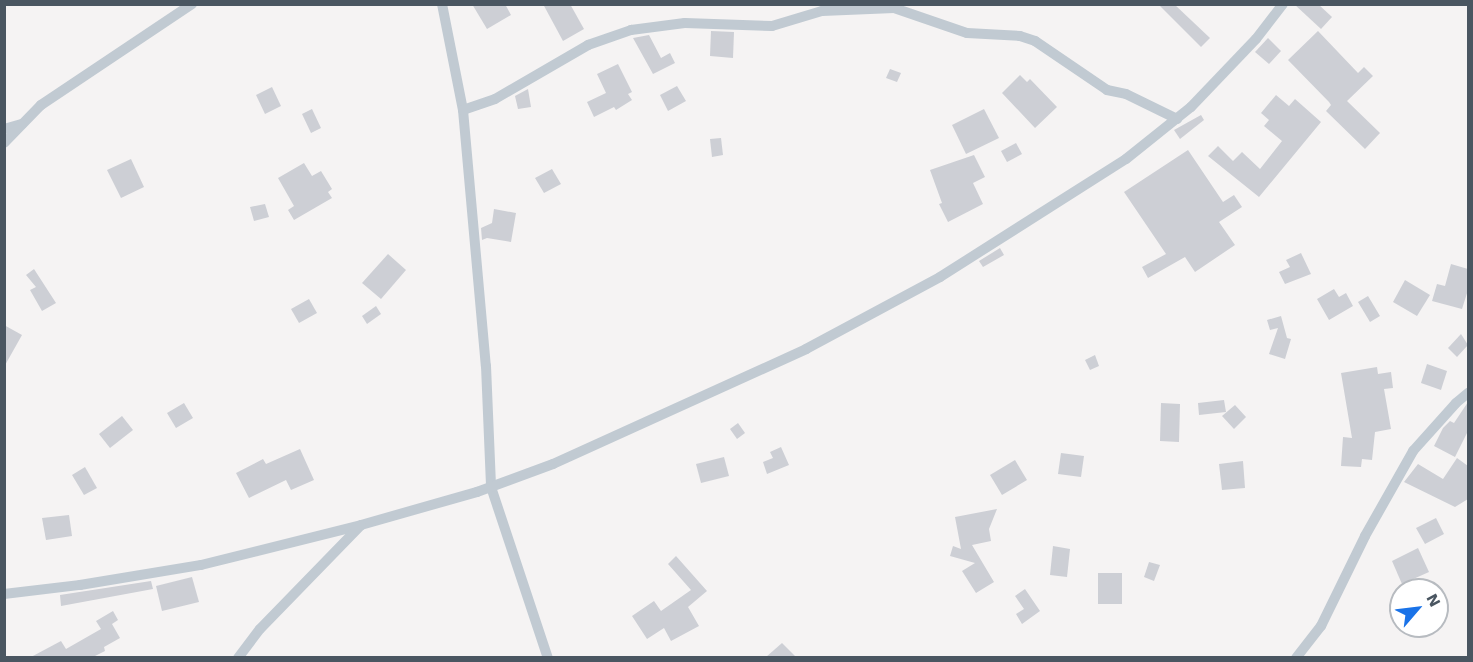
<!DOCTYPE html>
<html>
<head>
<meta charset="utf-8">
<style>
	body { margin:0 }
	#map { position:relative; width:1473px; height:662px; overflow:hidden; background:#f5f3f3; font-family:"Work Sans",sans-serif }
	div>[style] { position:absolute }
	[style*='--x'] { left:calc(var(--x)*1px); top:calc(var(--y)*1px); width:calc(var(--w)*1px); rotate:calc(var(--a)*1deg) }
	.building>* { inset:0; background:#cdcfd5 }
	.street>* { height:10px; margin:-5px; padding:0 5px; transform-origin:5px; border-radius:5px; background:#c1cad2 }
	span { translate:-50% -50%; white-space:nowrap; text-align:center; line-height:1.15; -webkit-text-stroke:4.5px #fff; paint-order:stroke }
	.frame { position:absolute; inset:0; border:6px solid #4a5661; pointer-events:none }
	.north { position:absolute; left:1389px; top:578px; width:60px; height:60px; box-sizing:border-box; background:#fff; border:2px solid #b7bbc0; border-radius:50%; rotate:62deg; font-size:16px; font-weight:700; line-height:24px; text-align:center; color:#4a5661 }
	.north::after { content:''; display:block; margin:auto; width:21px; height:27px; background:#1a73e8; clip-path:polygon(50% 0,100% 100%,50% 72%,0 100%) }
</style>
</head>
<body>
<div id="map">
	<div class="building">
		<div style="clip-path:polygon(472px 4px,505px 4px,511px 15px,487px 29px)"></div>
		<div style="clip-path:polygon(543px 4px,570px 4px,584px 29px,563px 41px)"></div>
		<div style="clip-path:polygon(1158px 4px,1174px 4px,1210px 38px,1201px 47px)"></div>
		<div style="clip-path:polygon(1294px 4px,1318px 4px,1332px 17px,1321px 29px)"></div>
		<div style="clip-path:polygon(711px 31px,734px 32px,733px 58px,710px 56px)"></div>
		<div style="clip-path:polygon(1318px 31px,1358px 73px,1364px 67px,1373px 76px,1347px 101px,1380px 133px,1365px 149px,1326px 111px,1331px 105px,1329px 102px,1288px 60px)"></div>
		<div style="clip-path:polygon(649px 35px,661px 58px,670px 53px,675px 63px,653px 74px,633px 38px)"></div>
		<div style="clip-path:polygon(1268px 38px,1281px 51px,1269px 64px,1255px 52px)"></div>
		<div style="clip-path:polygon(618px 64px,632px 92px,628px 94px,632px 100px,616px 110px,614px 107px,594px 117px,587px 102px,606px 93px,597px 74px)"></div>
		<div style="clip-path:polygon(890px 69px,901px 73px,897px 82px,886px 78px)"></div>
		<div style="clip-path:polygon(1020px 75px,1027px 82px,1030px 79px,1057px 107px,1035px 128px,1002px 93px)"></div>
		<div style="clip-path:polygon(677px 86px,686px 101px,668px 111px,660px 95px)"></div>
		<div style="clip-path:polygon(272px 87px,281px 106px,265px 114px,256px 95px)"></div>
		<div style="clip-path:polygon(528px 89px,531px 107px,518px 109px,515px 96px)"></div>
		<div style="clip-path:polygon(1276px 95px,1289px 106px,1295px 99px,1321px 122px,1259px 197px,1208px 156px,1218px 146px,1233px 161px,1242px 152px,1260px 169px,1282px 141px,1264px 126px,1269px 120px,1261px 113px)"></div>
		<div style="clip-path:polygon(312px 109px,321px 128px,311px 133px,302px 114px)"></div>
		<div style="clip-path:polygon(984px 109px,999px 138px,966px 154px,952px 125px)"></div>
		<div style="clip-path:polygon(1201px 115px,1204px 120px,1180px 139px,1174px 130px)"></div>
		<div style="clip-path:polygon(721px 138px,723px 155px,712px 157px,710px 139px)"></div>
		<div style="clip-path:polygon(1016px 143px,1022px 154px,1007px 162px,1001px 151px)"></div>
		<div style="clip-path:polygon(1188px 150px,1223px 202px,1234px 195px,1242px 207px,1219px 222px,1235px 245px,1195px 272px,1185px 257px,1148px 278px,1142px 267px,1166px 254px,1124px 192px)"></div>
		<div style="clip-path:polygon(974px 155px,985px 177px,973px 183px,983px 204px,948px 222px,939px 204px,942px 203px,930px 170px)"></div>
		<div style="clip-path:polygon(131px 159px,144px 187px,121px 198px,107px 170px)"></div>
		<div style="clip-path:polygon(304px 163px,312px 176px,321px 171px,332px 189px,328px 192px,332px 198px,294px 220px,288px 210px,294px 206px,278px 178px)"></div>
		<div style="clip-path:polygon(552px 169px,561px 184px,544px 193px,535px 178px)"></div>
		<div style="clip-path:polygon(265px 204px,269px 217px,254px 221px,250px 207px)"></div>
		<div style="clip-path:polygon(494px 209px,516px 213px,511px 242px,487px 238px,482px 240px,481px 228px,492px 223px)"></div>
		<div style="clip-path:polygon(1000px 248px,1004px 255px,983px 267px,979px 261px)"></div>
		<div style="clip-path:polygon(1301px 253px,1311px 274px,1285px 284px,1279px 272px,1290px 267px,1286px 260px)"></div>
		<div style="clip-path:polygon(388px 254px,406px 270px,381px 299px,362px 283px)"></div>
		<div style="clip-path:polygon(1451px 264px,1468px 269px,1468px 290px,1462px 309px,1432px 301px,1437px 284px,1445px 286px)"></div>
		<div style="clip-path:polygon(34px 269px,56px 303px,42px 311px,30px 290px,36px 287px,26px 275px)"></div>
		<div style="clip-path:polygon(1405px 280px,1430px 295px,1417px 316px,1393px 302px)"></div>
		<div style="clip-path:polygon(1334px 289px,1339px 297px,1346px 293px,1353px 306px,1329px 320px,1317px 299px)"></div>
		<div style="clip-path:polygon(1368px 296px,1380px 316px,1370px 322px,1358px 302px)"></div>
		<div style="clip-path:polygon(309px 299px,317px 313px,299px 323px,291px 309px)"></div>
		<div style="clip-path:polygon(376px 306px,381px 314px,367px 324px,362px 316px)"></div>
		<div style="clip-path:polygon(1281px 316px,1287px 338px,1291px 339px,1285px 359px,1269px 354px,1278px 328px,1270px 330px,1267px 320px)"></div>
		<div style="clip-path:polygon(4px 325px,22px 335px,4px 367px)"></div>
		<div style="clip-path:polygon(1461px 334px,1468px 345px,1457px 357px,1448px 348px)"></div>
		<div style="clip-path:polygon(1095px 355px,1099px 366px,1090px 370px,1085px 360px)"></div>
		<div style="clip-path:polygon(1427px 364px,1447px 371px,1441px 390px,1421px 383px)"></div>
		<div style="clip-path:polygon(1377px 367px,1378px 374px,1391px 372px,1393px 388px,1384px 389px,1391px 429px,1375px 432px,1372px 460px,1362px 459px,1361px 467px,1341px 466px,1343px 437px,1352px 438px,1341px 373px)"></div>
		<div style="clip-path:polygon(1224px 400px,1226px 412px,1199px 415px,1198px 403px)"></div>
		<div style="clip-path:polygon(1468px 402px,1468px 431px,1455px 457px,1434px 446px,1443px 428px,1450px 421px,1454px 423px)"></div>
		<div style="clip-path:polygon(184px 403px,193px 418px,176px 428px,167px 413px)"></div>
		<div style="clip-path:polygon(1161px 403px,1180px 404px,1179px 442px,1160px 441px)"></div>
		<div style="clip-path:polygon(1235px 405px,1246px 417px,1234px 429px,1222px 416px)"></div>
		<div style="clip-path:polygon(122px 416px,133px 430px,110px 448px,99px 434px)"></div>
		<div style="clip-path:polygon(738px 423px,745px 433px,737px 439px,730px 429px)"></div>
		<div style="clip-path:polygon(781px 447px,789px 465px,767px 474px,763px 462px,773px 458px,770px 452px)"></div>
		<div style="clip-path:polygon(300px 449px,314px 480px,291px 490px,286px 480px,249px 498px,236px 473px,263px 459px,266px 464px)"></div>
		<div style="clip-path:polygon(1061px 453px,1084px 456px,1081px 477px,1058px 474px)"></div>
		<div style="clip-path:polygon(724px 457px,729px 476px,701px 483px,696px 464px)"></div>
		<div style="clip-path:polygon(1457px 458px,1468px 466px,1468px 499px,1455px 507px,1404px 482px,1418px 464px,1443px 479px)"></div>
		<div style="clip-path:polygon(1015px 460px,1027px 480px,1002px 495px,990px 475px)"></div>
		<div style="clip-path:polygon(1243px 461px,1245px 488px,1222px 490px,1219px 464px)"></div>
		<div style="clip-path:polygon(85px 467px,97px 488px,84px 495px,72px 475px)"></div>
		<div style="clip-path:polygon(997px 509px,989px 529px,991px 541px,972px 545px,994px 582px,976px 593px,962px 571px,975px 563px,950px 556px,953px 546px,961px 549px,955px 517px)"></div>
		<div style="clip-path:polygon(69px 515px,72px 536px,46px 540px,42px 518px)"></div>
		<div style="clip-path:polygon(1436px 518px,1444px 534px,1425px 544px,1416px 528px)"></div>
		<div style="clip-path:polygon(1053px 546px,1070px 549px,1067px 577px,1050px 575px)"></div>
		<div style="clip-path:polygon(1418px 548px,1429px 572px,1402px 584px,1392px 561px)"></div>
		<div style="clip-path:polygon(676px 556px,707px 591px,688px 607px,699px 626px,671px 641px,664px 628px,647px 639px,632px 616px,654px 601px,661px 611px,691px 590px,668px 564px)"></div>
		<div style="clip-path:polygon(1149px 562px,1160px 565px,1154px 581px,1144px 577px)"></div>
		<div style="clip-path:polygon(1098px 573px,1122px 573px,1122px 604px,1098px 604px)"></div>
		<div style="clip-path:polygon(192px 577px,199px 602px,162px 611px,156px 586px)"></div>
		<div style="clip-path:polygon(151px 581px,153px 589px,61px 606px,60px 595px)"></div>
		<div style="clip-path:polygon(1025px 589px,1040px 611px,1022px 624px,1016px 614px,1024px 609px,1015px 596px)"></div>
		<div style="clip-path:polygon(113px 611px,118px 620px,112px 624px,120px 638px,104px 647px,105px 651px,93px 657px,31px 657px,61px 641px,66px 649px,101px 629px,96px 621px)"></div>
		<div style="clip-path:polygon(782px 643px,796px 657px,766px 657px)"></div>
	</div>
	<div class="street">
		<div style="--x:442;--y:4;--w:108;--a:78.8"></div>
		<div style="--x:463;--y:110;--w:257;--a:84.9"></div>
		<div style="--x:486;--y:366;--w:121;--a:87.6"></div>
		<div style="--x:491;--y:487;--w:180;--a:71.6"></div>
		<div style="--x:463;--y:110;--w:34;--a:-19"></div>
		<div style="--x:495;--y:99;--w:108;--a:-30.1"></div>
		<div style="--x:588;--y:45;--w:46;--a:-19.2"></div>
		<div style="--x:631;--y:30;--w:54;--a:-7.4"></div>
		<div style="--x:685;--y:23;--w:87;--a:2"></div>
		<div style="--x:772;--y:26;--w:52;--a:-16.7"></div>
		<div style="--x:822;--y:11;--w:72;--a:-2.4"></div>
		<div style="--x:894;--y:8;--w:77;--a:18.9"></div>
		<div style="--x:967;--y:33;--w:53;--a:3.2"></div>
		<div style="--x:1020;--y:36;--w:16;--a:18"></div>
		<div style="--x:1035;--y:41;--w:87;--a:34.2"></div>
		<div style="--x:1107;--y:90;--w:19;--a:12"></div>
		<div style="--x:1126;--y:94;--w:57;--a:26.1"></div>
		<div style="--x:4;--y:129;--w:19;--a:-16"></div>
		<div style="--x:4;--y:143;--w:53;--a:-45.8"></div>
		<div style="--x:41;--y:105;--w:182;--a:-33.8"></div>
		<div style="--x:4;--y:594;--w:77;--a:-6.8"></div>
		<div style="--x:80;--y:585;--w:123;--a:-9.4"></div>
		<div style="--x:201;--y:565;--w:165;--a:-14"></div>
		<div style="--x:361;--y:525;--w:121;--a:-15.9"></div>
		<div style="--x:477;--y:492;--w:81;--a:-20.2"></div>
		<div style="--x:553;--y:464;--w:278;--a:-24.4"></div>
		<div style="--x:806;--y:349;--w:152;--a:-28.2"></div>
		<div style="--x:940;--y:277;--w:220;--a:-32.4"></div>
		<div style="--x:1126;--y:159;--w:83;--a:-38.7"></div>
		<div style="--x:1191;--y:107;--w:94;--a:-46.3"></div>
		<div style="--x:1256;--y:39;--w:44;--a:-52.4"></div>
		<div style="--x:238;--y:658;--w:36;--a:-53"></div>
		<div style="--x:260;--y:629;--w:145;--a:-45.8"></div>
		<div style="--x:1296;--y:658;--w:41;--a:-52"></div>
		<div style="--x:1321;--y:626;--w:100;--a:-63.9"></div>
		<div style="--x:1365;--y:536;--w:98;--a:-60.5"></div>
		<div style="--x:1413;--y:451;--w:64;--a:-48.1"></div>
		<div style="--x:1456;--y:403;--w:16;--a:-40"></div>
	</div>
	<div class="frame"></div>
	<div class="north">N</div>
</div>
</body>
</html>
